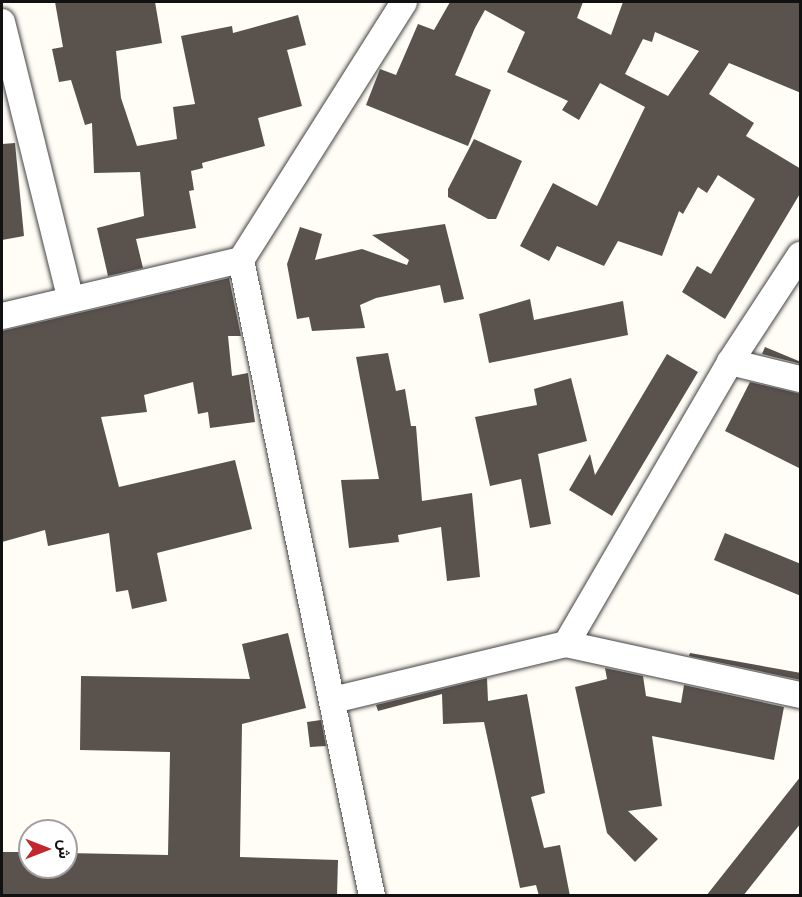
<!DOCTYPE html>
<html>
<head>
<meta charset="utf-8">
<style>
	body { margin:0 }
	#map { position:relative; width:802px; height:897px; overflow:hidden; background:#fffdf5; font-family:Spectral,Vazirmatn,serif }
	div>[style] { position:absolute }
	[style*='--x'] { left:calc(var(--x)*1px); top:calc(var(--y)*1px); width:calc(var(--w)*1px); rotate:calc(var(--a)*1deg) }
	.building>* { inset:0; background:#5a524d }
	.roads { filter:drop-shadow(0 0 2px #444) drop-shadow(0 0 2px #444) }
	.minor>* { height:26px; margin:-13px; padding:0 13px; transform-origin:13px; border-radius:13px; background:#fff }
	span { translate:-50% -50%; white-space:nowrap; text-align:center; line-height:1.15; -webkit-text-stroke:6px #fff; paint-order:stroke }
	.frame { position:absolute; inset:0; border:3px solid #111; pointer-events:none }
	.north { position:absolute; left:18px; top:819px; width:60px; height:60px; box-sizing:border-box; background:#fff; border:2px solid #a0a0a0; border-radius:50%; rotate:90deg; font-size:16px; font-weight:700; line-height:24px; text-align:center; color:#111 }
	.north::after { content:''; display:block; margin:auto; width:21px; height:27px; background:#c4262e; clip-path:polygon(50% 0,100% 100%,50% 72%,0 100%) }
</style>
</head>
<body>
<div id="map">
	<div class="building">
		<div style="clip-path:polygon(55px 2px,155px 2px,162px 43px,116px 51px,121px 98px,137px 146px,177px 139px,173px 107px,195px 104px,181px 36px,232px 26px,233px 33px,298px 15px,306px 45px,287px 50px,302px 106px,258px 118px,265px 146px,202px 163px,203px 168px,191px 171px,194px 190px,189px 191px,196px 228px,136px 239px,143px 268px,108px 276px,97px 228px,144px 216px,140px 172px,94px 173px,92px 123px,85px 125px,71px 80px,59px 82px,52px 49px,63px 47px)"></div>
		<div style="clip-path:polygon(evenodd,450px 2px,583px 2px,577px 18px,611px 35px,623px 2px,801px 2px,801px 93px,729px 63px,709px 94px,754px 123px,746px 136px,801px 169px,801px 192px,725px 319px,682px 292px,697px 266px,711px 274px,755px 199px,718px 175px,707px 193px,698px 187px,683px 214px,679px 211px,662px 256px,618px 241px,604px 266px,557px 246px,549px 261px,520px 246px,553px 183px,597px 206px,645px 107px,600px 83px,579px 120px,562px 110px,568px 101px,507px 72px,525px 32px,485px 10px,475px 28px,455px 75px,491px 90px,468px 146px,366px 105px,380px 69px,396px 75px,418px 24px,434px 30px,450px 2px,655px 32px,699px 51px,668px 96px,625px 74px,643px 39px,652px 42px,655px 32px)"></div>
		<div style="clip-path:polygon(474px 139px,522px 161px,496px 219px,488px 219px,448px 197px,448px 189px)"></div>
		<div style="clip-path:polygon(15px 143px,24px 236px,2px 240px,2px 144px)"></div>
		<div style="clip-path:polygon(445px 224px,464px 299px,444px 303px,440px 285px,376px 298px,360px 305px,365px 328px,312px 331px,309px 317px,297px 319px,287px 264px,300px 227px,322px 234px,315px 260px,362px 249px,407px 265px,409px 260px,372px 235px)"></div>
		<div style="clip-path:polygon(229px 278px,241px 336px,228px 336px,232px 376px,248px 373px,255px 422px,210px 428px,208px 412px,198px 414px,193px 382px,144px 395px,147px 412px,101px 417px,119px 487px,235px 460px,252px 529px,157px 553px,167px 601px,132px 609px,128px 590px,116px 592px,109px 533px,48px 546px,45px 530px,2px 542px,2px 331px)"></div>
		<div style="clip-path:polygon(530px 299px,534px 320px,623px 301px,628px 335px,489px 363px,479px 314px)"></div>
		<div style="clip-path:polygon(765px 347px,801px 362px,801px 364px,762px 354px)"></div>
		<div style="clip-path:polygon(388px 353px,396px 391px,405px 389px,411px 426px,416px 426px,422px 501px,472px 493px,480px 577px,447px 581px,441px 527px,398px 535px,399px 542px,349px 548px,341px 480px,379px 479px,356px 357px)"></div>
		<div style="clip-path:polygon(667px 354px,698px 372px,612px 516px,569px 490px,590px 454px,595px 475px)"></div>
		<div style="clip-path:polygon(571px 378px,587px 441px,538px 454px,551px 524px,530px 528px,521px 479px,490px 486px,475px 417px,537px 405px,534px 389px)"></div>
		<div style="clip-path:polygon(750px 382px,801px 394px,801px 469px,725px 431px)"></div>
		<div style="clip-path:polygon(725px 533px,801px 564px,801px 596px,714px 560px)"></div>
		<div style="clip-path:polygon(288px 633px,306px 708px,242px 724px,240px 857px,338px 860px,337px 896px,2px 896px,2px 852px,30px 852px,30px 867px,66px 867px,66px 853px,168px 855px,170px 752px,80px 750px,81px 676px,250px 679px,242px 644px)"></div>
		<div style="clip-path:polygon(690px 653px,801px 673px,801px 680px,689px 656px)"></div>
		<div style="clip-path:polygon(605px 668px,643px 676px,646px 696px,681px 703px,684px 685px,784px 707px,774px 760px,652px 736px,662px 806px,628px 811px,658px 839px,635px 862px,607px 833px,575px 687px,607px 679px)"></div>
		<div style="clip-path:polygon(487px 678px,488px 701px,527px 694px,545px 793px,531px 797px,544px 848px,560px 845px,570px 896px,539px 896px,536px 885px,520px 888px,484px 722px,443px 724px,442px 694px,378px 711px,376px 705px)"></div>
		<div style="clip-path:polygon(321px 720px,326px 746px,310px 747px,307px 722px)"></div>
		<div style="clip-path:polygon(801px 776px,801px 823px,743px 896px,706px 896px)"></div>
	</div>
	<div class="roads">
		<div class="minor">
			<div style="--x:2;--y:22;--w:286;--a:76.1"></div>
			<div style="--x:241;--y:260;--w:305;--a:-57.7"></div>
			<div style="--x:2;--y:316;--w:245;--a:-13.2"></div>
			<div style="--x:241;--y:260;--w:649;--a:78.36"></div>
			<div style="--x:730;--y:362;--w:72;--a:13.7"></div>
			<div style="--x:566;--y:644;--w:239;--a:12.3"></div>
			<div style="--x:333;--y:700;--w:240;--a:-13.5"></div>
			<div style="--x:566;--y:644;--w:326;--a:-59.8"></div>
			<div style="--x:730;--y:362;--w:128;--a:-56.8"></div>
		</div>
	</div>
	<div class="frame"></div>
	<div class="north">ش</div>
</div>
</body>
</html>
